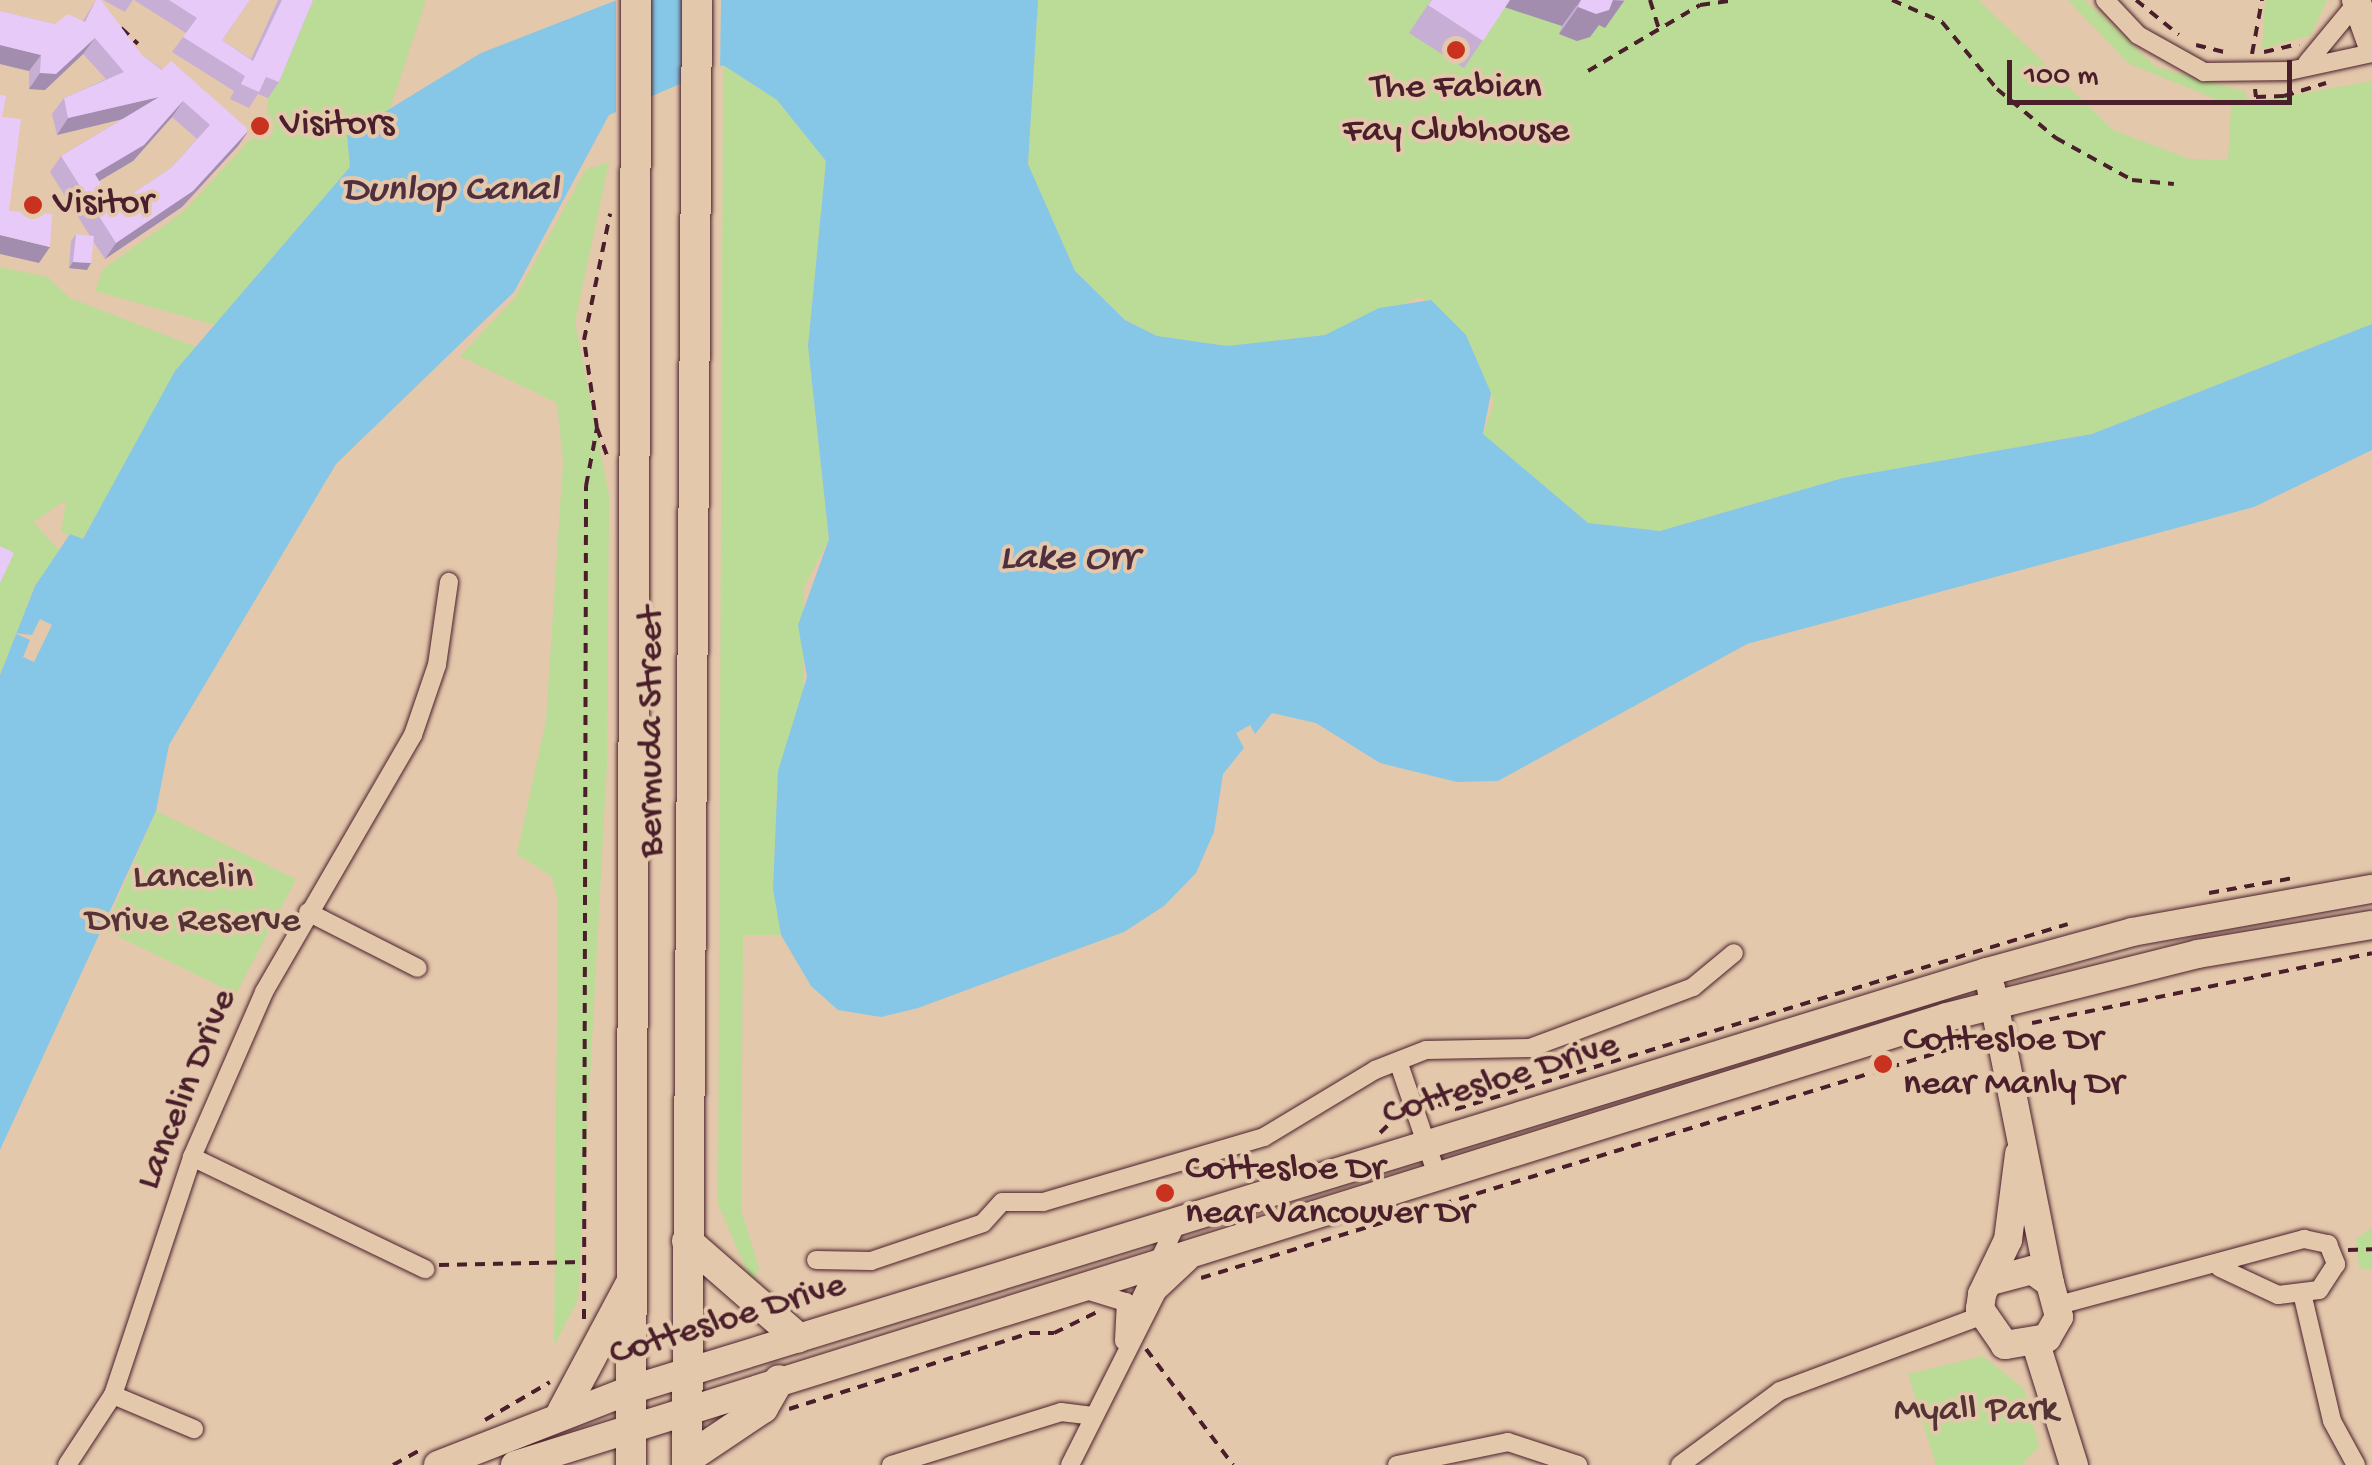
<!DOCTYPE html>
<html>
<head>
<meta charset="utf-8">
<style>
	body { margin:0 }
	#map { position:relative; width:2372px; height:1465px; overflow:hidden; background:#e4c8ac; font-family:"Gochi Hand",sans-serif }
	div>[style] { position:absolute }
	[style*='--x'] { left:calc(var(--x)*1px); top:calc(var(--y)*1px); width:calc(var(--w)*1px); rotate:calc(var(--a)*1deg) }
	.green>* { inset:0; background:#badc96 }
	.water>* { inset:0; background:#86c6e6 }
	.pier>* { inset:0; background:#e4c8ac }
	.path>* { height:4px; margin-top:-2px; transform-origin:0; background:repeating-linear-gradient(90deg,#4a1f2b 0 10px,transparent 0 18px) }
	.roads { filter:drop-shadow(0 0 2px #4a1f2b) drop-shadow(0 0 2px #4a1f2b) }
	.street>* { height:18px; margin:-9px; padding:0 9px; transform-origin:9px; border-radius:9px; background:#e4c8ac }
	.secondary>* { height:28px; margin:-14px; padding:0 14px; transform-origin:14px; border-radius:14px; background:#e4c8ac }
	.primary>* { height:30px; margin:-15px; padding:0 15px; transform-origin:15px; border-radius:15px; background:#e4c8ac }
	.wall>* { inset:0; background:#c7aed5 }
	.shaded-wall>* { inset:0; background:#a28dae }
	.building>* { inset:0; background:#e7caf8 }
	.dots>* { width:28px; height:28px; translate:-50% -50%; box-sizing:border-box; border:5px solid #e4c8ac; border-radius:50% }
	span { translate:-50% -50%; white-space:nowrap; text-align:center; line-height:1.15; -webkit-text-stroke:8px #e4c8ac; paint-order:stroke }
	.poi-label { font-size:38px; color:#4a1f2b }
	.left { translate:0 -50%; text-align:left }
	.street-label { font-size:38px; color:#4a1f2b }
	.park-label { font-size:38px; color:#553236 }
	.water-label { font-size:40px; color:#50303e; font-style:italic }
	.scale { position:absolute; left:2007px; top:60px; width:285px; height:45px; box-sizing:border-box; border:5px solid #4a1f2b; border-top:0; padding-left:12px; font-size:30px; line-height:35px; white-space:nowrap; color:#4a1f2b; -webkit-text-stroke:8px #e4c8ac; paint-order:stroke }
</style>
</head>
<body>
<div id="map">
	<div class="green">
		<div style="clip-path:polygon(314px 0,426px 0,390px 109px,347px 134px,350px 167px,215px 325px,95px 291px,103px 269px,182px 213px,266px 123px,268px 98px)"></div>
		<div style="clip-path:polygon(1038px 0,1979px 0,2113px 130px,2190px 159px,2228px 160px,2231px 105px,2129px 64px,2068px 0,2085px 0,2156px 67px,2246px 92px,2247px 103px,2372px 81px,2372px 324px,2092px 434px,1843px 478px,1660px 531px,1588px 523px,1483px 435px,1494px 402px,1466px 335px,1421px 297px,1325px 335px,1227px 346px,1157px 336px,1126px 320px,1075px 271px,1028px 164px)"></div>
		<div style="clip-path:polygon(2265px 0,2327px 0,2311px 35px,2262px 49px)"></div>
		<div style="clip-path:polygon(723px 65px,777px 100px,826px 161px,808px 346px,829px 539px,804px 587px,803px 702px,778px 771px,773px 889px,781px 935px,743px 935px,741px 1209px,759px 1268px,752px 1283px,718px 1204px)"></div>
		<div style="clip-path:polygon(609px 162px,575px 322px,609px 495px,607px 764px,578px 1300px,554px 1346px,558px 901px,552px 877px,517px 854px,546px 720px,563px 462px,557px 403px,460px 356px,515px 298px,586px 169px)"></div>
		<div style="clip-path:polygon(0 267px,48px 277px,70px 298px,196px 347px,82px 539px,61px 532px,66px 500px,33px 522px,61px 552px,35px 585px,0 675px)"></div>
		<div style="clip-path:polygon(156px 811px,296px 879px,236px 994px,105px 930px)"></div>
		<div style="clip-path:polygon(2372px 1228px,2372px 1270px,2359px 1268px,2356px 1239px)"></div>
		<div style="clip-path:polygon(1983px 1356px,2024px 1389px,2039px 1446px,2022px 1465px,1936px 1465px,1908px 1374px)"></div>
	</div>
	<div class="water">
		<div style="clip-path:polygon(617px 0,1038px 0,1028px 164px,1075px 271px,1125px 320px,1157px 336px,1227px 346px,1325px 335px,1379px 308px,1431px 300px,1466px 335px,1491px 393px,1483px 434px,1588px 523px,1660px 531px,1843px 478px,2092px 434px,2372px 324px,2372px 450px,2254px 507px,1747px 644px,1498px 781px,1457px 782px,1380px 763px,1316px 723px,1272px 713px,1255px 734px,1250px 725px,1236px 733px,1244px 748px,1223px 774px,1214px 832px,1196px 873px,1164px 906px,1124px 932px,918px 1008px,881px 1017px,838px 1010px,811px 986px,781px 935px,773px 889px,778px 771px,807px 677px,798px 625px,829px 539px,808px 346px,826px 161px,777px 100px,723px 65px,609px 115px,514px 292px,336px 464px,169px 745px,156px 811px,0 1150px,0 675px,35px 586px,70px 534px,83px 539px,175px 371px,350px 167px,347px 135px,481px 53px)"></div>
	</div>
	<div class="pier">
		<div style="clip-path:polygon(616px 0,648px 0,648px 100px,616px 117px)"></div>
		<div style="clip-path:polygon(686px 0,721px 0,720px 71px,685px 82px)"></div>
		<div style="clip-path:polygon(40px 619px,52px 625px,34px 662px,23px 657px,30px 640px,14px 633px,32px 635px)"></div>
	</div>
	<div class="path">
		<div style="--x:1650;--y:0;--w:31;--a:73"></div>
		<div style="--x:1892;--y:0;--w:55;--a:23.7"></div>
		<div style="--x:1942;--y:22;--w:87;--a:50.6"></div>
		<div style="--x:1997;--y:89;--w:77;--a:39.7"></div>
		<div style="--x:2056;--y:138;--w:87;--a:28.9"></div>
		<div style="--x:2132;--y:180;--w:42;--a:5.4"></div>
		<div style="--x:2136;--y:0;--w:55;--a:39.1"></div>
		<div style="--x:121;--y:28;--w:23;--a:43"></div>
		<div style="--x:2196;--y:45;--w:30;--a:14"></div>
		<div style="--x:2264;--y:52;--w:36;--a:-13"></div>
		<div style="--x:2252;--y:54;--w:55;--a:-79.5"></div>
		<div style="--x:1588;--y:71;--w:130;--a:-30.5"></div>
		<div style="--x:1700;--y:5;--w:36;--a:-8"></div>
		<div style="--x:2255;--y:89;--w:8;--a:83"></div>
		<div style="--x:2256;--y:97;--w:28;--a:-2"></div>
		<div style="--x:2284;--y:96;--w:44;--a:-17.2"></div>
		<div style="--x:597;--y:428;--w:35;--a:70"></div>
		<div style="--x:2209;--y:893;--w:85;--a:-10.1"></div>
		<div style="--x:2032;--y:1023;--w:347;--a:-11.6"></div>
		<div style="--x:1438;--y:1104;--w:19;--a:16"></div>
		<div style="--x:1456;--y:1109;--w:639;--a:-16.82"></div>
		<div style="--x:1380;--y:1133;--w:23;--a:-45"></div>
		<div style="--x:2348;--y:1250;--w:24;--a:-2"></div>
		<div style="--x:439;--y:1265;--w:145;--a:-1.2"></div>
		<div style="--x:1201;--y:1278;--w:800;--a:-17.01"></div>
		<div style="--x:584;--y:1319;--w:833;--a:-89.86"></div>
		<div style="--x:586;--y:486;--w:59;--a:-79.3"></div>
		<div style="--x:597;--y:428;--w:89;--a:-98.4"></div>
		<div style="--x:584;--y:340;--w:129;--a:-78.3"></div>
		<div style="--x:1146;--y:1349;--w:145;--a:53.1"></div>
		<div style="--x:789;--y:1409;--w:253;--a:-17.5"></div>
		<div style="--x:1030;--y:1333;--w:24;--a:0"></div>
		<div style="--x:1054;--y:1333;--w:48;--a:-26"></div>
		<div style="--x:485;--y:1420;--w:75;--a:-30.3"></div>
		<div style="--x:393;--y:1465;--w:29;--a:-29"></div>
	</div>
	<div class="roads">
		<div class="street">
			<div style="--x:2105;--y:0;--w:48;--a:46.7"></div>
			<div style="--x:2138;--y:35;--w:76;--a:29.3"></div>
			<div style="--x:2204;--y:72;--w:85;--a:-0.7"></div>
			<div style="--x:2289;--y:71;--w:85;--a:-12.2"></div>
			<div style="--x:2307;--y:63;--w:75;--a:-50.4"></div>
			<div style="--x:308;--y:912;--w:123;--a:27"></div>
			<div style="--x:1399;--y:1064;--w:117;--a:71.1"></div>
			<div style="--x:192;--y:1157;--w:259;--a:25.7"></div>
			<div style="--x:816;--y:1260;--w:55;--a:1"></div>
			<div style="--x:871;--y:1261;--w:118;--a:-18.7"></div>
			<div style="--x:983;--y:1223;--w:28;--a:-48"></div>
			<div style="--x:1002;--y:1202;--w:41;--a:0"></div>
			<div style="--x:1043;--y:1202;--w:230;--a:-16.4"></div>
			<div style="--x:1264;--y:1137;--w:130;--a:-31.1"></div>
			<div style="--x:1375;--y:1070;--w:55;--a:-21.4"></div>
			<div style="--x:1426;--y:1050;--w:104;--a:-1.1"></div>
			<div style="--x:1530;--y:1048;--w:174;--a:-20.5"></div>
			<div style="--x:1693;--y:987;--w:53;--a:-39.7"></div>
			<div style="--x:1089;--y:1291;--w:39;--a:17"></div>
			<div style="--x:1126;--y:1302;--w:39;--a:93"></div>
			<div style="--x:2302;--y:1293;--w:131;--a:76.8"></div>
			<div style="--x:2332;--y:1421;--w:50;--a:61.4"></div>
			<div style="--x:2059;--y:1305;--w:254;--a:-15.1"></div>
			<div style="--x:2304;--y:1239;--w:25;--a:12"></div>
			<div style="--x:2328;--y:1244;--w:22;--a:68"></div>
			<div style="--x:2336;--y:1264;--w:31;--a:123"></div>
			<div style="--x:2319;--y:1290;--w:41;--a:173"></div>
			<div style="--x:2278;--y:1295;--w:64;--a:-155"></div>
			<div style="--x:1131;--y:1319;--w:109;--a:-64.4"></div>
			<div style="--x:113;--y:1395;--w:88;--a:22.8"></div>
			<div style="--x:67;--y:1465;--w:84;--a:-56.7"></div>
			<div style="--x:113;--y:1395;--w:251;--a:-71.6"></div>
			<div style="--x:192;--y:1157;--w:180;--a:-66.4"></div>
			<div style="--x:264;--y:992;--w:297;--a:-59.9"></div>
			<div style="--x:413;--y:735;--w:74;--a:-71.1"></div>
			<div style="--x:437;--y:665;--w:84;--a:-81.8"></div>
			<div style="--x:891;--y:1465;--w:178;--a:-17.3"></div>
			<div style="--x:1061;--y:1412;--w:32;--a:7"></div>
			<div style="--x:1070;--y:1465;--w:194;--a:-63.3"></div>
			<div style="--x:1157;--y:1292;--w:45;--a:-43.2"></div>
			<div style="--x:1397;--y:1465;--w:113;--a:-11.7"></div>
			<div style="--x:1508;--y:1442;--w:74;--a:18.2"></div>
			<div style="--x:1680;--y:1465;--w:124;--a:-36.5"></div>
			<div style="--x:1780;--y:1391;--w:215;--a:-20.5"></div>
		</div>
		<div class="secondary">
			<div style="--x:2356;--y:0;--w:48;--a:70.4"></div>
			<div style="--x:1991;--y:988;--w:301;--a:78.7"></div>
			<div style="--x:1991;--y:1281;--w:42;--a:-15"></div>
			<div style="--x:2032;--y:1270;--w:22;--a:36"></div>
			<div style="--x:2050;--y:1283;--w:35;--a:75"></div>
			<div style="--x:2059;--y:1317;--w:24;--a:120"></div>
			<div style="--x:2047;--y:1338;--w:43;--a:170.5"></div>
			<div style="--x:2005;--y:1345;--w:44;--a:-124.8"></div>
			<div style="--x:1980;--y:1309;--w:15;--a:-82"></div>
			<div style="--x:1982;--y:1294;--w:60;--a:-64.3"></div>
			<div style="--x:2008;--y:1240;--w:87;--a:-82.7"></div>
			<div style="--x:2036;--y:1344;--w:127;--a:72.6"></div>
			<div style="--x:438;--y:1465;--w:209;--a:-21.3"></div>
			<div style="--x:633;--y:1389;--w:1417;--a:-17.12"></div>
			<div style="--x:1987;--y:972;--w:150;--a:-15.4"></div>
			<div style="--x:2132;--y:932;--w:244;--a:-10.2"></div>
			<div style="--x:515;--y:1465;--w:1500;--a:-17.37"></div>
			<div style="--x:1947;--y:1017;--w:259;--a:-14.1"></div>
			<div style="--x:2198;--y:954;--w:176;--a:-9.5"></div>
		</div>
		<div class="primary">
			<div style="--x:687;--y:1241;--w:147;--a:41.1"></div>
			<div style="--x:562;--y:1412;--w:146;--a:-61.9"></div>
			<div style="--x:687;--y:1459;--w:92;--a:-33.9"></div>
			<div style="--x:763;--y:1408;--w:32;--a:-60"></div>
			<div style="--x:631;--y:1465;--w:1465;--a:-89.8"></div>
			<div style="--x:687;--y:1465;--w:1465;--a:-89.61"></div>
		</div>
	</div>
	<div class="wall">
		<div style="clip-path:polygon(evenodd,96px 0,142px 55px,249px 130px,238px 146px,182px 207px,105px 259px,93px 241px,87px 270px,69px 268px,71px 241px,76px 234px,90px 236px,50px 172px,61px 156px,122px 119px,57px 135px,52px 114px,64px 98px,106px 79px,83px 54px,45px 90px,29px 89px,29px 71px,0 64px,0 11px,55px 24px,83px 21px,96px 0,172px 117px,197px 139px,171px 168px,114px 206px,99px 181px,133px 161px,172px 117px)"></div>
		<div style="clip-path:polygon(103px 0,133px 0,125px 12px)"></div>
		<div style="clip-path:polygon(134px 0,250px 0,222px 40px,251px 59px,278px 0,313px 0,279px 82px,268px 98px,258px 94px,249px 108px,230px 99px,234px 91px,172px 52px,186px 33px)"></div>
		<div style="clip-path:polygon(1431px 0,1625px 0,1605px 28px,1599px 25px,1590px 37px,1577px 41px,1559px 34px,1562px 26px,1505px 7px,1464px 68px,1409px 33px)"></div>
	</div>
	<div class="shaded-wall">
		<div style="clip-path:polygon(1509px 0,1581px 0,1562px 26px,1504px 7px)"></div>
		<div style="clip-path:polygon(1612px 0,1624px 1px,1605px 28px,1599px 25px,1590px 37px,1577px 41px,1559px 34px,1578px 7px)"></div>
		<div style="clip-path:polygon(95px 38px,83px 54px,45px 90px,29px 89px,40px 73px)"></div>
		<div style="clip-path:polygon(0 45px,41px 55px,29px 71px,0 64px)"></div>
		<div style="clip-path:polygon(159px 97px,148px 113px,57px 135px,68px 118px)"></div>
		<div style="clip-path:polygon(183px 101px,172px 117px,133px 161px,84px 190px,95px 174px)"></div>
		<div style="clip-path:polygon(249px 130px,238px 146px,182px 207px,105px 259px,116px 243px)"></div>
		<div style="clip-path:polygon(0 235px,50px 247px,39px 263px,0 254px)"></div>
		<div style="clip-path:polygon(73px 262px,91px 263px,87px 270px,69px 268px)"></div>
	</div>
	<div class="building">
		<div style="clip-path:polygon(evenodd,96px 0,101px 0,142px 55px,162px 70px,171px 61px,249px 130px,193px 191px,116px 243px,61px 156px,159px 97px,68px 118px,64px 98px,124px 72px,95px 38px,56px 74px,40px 73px,41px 55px,0 45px,0 11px,55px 24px,68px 14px,85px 22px,96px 0,183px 101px,210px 125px,171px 168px,114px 206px,95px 174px,144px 145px,183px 101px)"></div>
		<div style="clip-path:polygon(169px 0,250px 0,222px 40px,253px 61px,282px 0,313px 0,279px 82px,266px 77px,259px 92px,241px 84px,245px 76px,183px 37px,197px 18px)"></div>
		<div style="clip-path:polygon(1432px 0,1510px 0,1483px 41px,1428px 5px)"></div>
		<div style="clip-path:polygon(1581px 0,1613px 0,1609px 10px,1596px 14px,1578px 7px)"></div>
		<div style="clip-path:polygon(0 95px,6px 96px,2px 117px,21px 119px,9px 211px,52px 214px,50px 247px,0 235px)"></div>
		<div style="clip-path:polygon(76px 234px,94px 236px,91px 263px,73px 262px)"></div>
		<div style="clip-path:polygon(0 546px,14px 553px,0 583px)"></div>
	</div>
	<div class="dots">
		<div style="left:1456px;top:50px;background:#c8321e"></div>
		<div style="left:260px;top:126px;background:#c8321e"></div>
		<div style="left:33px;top:205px;background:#c8321e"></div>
		<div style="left:1883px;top:1064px;background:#c8321e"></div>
		<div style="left:1165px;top:1193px;background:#c8321e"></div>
	</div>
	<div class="poi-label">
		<span style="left:1456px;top:111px">The Fabian<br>Fay Clubhouse</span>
		<span class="left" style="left:280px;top:126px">Visitors</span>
		<span class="left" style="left:53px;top:205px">Visitor</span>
		<span class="left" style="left:1903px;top:1064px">Cottesloe Dr<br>near Manly Dr</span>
		<span class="left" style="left:1185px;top:1193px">Cottesloe Dr<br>near Vancouver Dr</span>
	</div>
	<div class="street-label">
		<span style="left:653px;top:732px;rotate:-90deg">Bermuda Street</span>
		<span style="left:1501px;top:1081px;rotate:-17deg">Cottesloe Drive</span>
		<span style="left:188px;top:1090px;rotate:-68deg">Lancelin Drive</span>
		<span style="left:728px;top:1321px;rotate:-17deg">Cottesloe Drive</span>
	</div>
	<div class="park-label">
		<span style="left:193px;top:901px">Lancelin<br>Drive Reserve</span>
		<span style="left:1976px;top:1412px">Myall Park</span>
	</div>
	<div class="water-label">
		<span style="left:450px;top:192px">Dunlop Canal</span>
		<span style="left:1068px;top:560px">Lake Orr</span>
	</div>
	<div class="scale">100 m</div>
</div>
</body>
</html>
